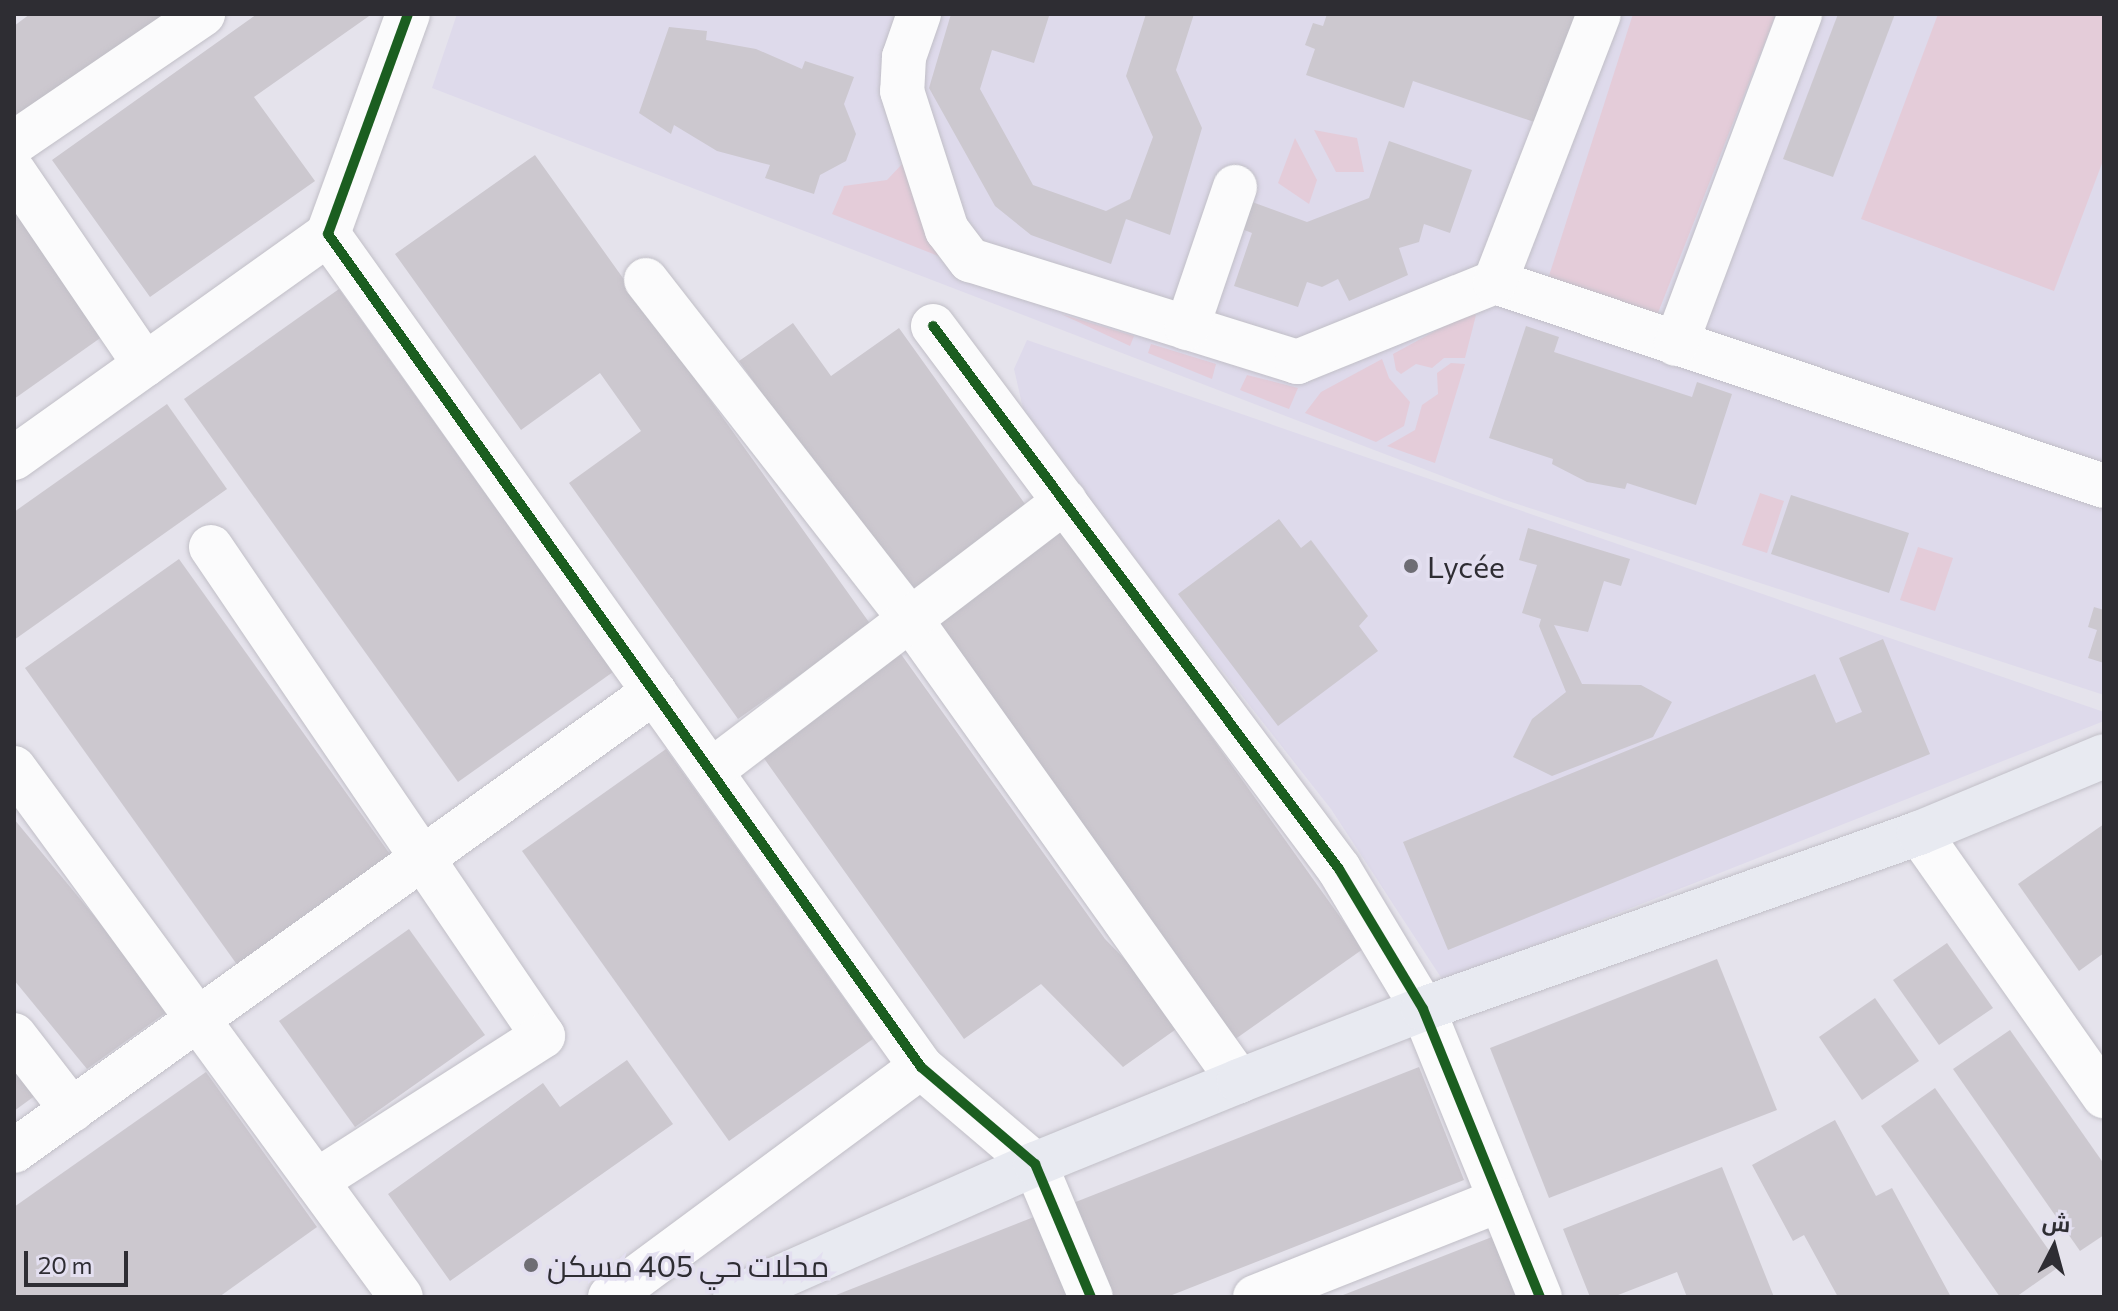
<!DOCTYPE html>
<html>
<head>
<meta charset="utf-8">
<style>
	body { margin:0 }
	#map { position:relative; width:2118px; height:1311px; overflow:hidden; background:#e5e3ec; font-family:Commissioner,Cairo,sans-serif }
	div>[style] { position:absolute }
	[style*='--x'] { left:calc(var(--x)*1px); top:calc(var(--y)*1px); width:calc(var(--w)*1px); rotate:calc(var(--a)*1deg) }
	.built>* { inset:0; background:#dedaeb }
	.green>* { inset:0; background:#e4ccd9 }
	.building>* { inset:0; background:#ccc8cf }
	.roads { filter:drop-shadow(0 0 2px #c1bfc7) drop-shadow(0 0 2px #c1bfc7) }
	.minor>* { height:44px; margin:-22px; padding:0 22px; transform-origin:22px; border-radius:22px; background:#fbfbfc }
	.major>* { height:44px; margin:-22px; padding:0 22px; transform-origin:22px; border-radius:22px; background:#e8eaf1 }
	.cycleway>* { height:10px; margin:-5px; padding:0 5px; transform-origin:5px; border-radius:5px; background:#1b5e20 }
	.dots>* { width:22px; height:22px; translate:-50% -50%; box-sizing:border-box; border:4px solid #e3dff0; border-radius:50% }
	span { translate:-50% -50%; white-space:nowrap; text-align:center; line-height:1.15; -webkit-text-stroke:7px #e3dff0; paint-order:stroke }
	.poi-label { font-size:30px; color:#2e2d33 }
	.left { translate:0 -50%; text-align:left }
	.frame { position:absolute; inset:0; border:16px solid #2e2d33; pointer-events:none }
	.north { position:absolute; left:2014px; top:1207px; width:80px; height:80px; -webkit-text-stroke:6px #e3dff0; paint-order:stroke; rotate:6deg; font-size:22px; font-weight:700; line-height:32px; text-align:center; color:#2e2d33 }
	.north::after { content:''; display:block; margin:auto; width:28px; height:36px; background:#2e2d33; clip-path:polygon(50% 0,100% 100%,50% 72%,0 100%) }
	.scale { position:absolute; left:24px; top:1251px; width:104px; height:36px; box-sizing:border-box; border:4px solid #2e2d33; border-top:0; padding-left:10px; font-size:24px; line-height:28px; white-space:nowrap; color:#2e2d33; -webkit-text-stroke:6px #e3dff0; paint-order:stroke }
</style>
</head>
<body>
<div id="map">
	<div class="built">
		<div style="clip-path:polygon(457px 14px,2104px 14px,2104px 695px,1502px 499px,432px 88px)"></div>
		<div style="clip-path:polygon(1027px 340px,2104px 712px,2104px 721px,1444px 982px,1331px 809px,1026px 421px,1014px 369px)"></div>
	</div>
	<div class="green">
		<div style="clip-path:polygon(1633px 14px,1776px 14px,1656px 318px,1547px 282px)"></div>
		<div style="clip-path:polygon(1938px 14px,2104px 14px,2104px 158px,2054px 291px,1861px 219px)"></div>
		<div style="clip-path:polygon(1314px 130px,1357px 138px,1364px 172px,1336px 172px)"></div>
		<div style="clip-path:polygon(1295px 138px,1317px 180px,1309px 204px,1278px 183px)"></div>
		<div style="clip-path:polygon(903px 163px,946px 259px,832px 214px,844px 186px,887px 180px)"></div>
		<div style="clip-path:polygon(1470px 312px,1476px 315px,1465px 358px,1444px 358px,1432px 368px,1416px 364px,1401px 374px,1396px 370px,1393px 354px)"></div>
		<div style="clip-path:polygon(1061px 314px,1134px 336px,1130px 346px)"></div>
		<div style="clip-path:polygon(1151px 344px,1216px 364px,1212px 379px,1148px 353px)"></div>
		<div style="clip-path:polygon(1382px 359px,1389px 378px,1410px 402px,1404px 426px,1376px 442px,1305px 413px,1321px 392px)"></div>
		<div style="clip-path:polygon(1451px 363px,1465px 364px,1435px 463px,1387px 446px,1415px 430px,1422px 405px,1438px 394px,1437px 373px)"></div>
		<div style="clip-path:polygon(1247px 375px,1298px 388px,1289px 409px,1240px 390px)"></div>
		<div style="clip-path:polygon(1760px 493px,1784px 501px,1767px 553px,1742px 545px)"></div>
		<div style="clip-path:polygon(1918px 547px,1953px 558px,1935px 611px,1900px 600px)"></div>
	</div>
	<div class="building">
		<div style="clip-path:polygon(30px 14px,168px 14px,19px 120px,14px 113px,14px 26px)"></div>
		<div style="clip-path:polygon(257px 14px,372px 14px,254px 97px,315px 181px,150px 297px,52px 160px)"></div>
		<div style="clip-path:polygon(951px 14px,1049px 16px,1034px 63px,992px 50px,980px 89px,1033px 185px,1106px 211px,1130px 199px,1153px 137px,1126px 76px,1146px 14px,1194px 14px,1176px 70px,1202px 128px,1170px 235px,1126px 219px,1111px 264px,1031px 235px,995px 206px,929px 88px)"></div>
		<div style="clip-path:polygon(1327px 14px,1578px 14px,1540px 124px,1413px 81px,1404px 108px,1306px 75px,1315px 49px,1305px 45px,1313px 23px,1323px 26px)"></div>
		<div style="clip-path:polygon(1838px 14px,1895px 14px,1833px 177px,1783px 159px)"></div>
		<div style="clip-path:polygon(669px 27px,707px 31px,706px 40px,756px 49px,802px 69px,805px 61px,854px 77px,844px 104px,856px 134px,846px 161px,820px 175px,814px 194px,765px 178px,770px 165px,717px 151px,674px 125px,671px 134px,639px 113px)"></div>
		<div style="clip-path:polygon(1389px 141px,1472px 170px,1450px 233px,1424px 224px,1419px 242px,1399px 248px,1408px 275px,1349px 301px,1338px 279px,1322px 287px,1307px 282px,1298px 307px,1234px 286px,1252px 233px,1234px 226px,1244px 199px,1307px 222px,1369px 198px)"></div>
		<div style="clip-path:polygon(535px 155px,871px 625px,738px 719px,569px 483px,641px 431px,600px 373px,521px 430px,395px 254px)"></div>
		<div style="clip-path:polygon(14px 191px,113px 329px,14px 399px)"></div>
		<div style="clip-path:polygon(339px 289px,613px 672px,458px 782px,184px 399px)"></div>
		<div style="clip-path:polygon(793px 323px,831px 376px,899px 328px,1030px 511px,908px 598px,739px 361px)"></div>
		<div style="clip-path:polygon(1526px 326px,1559px 337px,1554px 352px,1692px 397px,1697px 382px,1732px 394px,1696px 505px,1627px 483px,1625px 489px,1587px 482px,1552px 464px,1553px 459px,1489px 438px)"></div>
		<div style="clip-path:polygon(167px 404px,227px 489px,14px 640px,14px 512px)"></div>
		<div style="clip-path:polygon(1791px 495px,1909px 533px,1889px 593px,1771px 554px)"></div>
		<div style="clip-path:polygon(1279px 519px,1301px 548px,1311px 540px,1368px 616px,1359px 626px,1378px 651px,1278px 726px,1178px 594px)"></div>
		<div style="clip-path:polygon(1528px 528px,1630px 559px,1621px 586px,1604px 581px,1588px 632px,1554px 625px,1582px 684px,1641px 685px,1672px 702px,1653px 737px,1552px 776px,1513px 757px,1532px 719px,1566px 692px,1539px 626px,1541px 619px,1522px 613px,1537px 565px,1519px 560px)"></div>
		<div style="clip-path:polygon(1063px 529px,1363px 949px,1234px 1040px,934px 620px)"></div>
		<div style="clip-path:polygon(179px 559px,392px 857px,238px 966px,25px 668px)"></div>
		<div style="clip-path:polygon(2094px 607px,2104px 610px,2104px 663px,2088px 658px,2097px 630px,2088px 627px)"></div>
		<div style="clip-path:polygon(1883px 639px,1930px 754px,1448px 950px,1403px 842px,1815px 674px,1836px 723px,1862px 712px,1839px 658px)"></div>
		<div style="clip-path:polygon(898px 650px,1105px 939px,1186px 1022px,1123px 1067px,1041px 984px,964px 1039px,758px 750px)"></div>
		<div style="clip-path:polygon(666px 749px,873px 1039px,729px 1141px,522px 851px)"></div>
		<div style="clip-path:polygon(14px 819px,171px 1009px,87px 1069px,14px 980px)"></div>
		<div style="clip-path:polygon(2104px 824px,2104px 953px,2079px 971px,2018px 884px)"></div>
		<div style="clip-path:polygon(409px 929px,485px 1035px,355px 1127px,279px 1021px)"></div>
		<div style="clip-path:polygon(1947px 943px,1993px 1008px,1939px 1045px,1893px 980px)"></div>
		<div style="clip-path:polygon(1717px 959px,1777px 1110px,1549px 1198px,1490px 1048px)"></div>
		<div style="clip-path:polygon(1875px 998px,1919px 1061px,1862px 1100px,1819px 1037px)"></div>
		<div style="clip-path:polygon(2010px 1030px,2104px 1164px,2104px 1235px,2080px 1251px,1953px 1069px)"></div>
		<div style="clip-path:polygon(627px 1060px,673px 1124px,450px 1281px,388px 1194px,543px 1083px,560px 1107px)"></div>
		<div style="clip-path:polygon(14px 1064px,36px 1095px,14px 1111px)"></div>
		<div style="clip-path:polygon(1419px 1067px,1464px 1180px,1167px 1297px,1110px 1297px,1073px 1203px)"></div>
		<div style="clip-path:polygon(206px 1072px,317px 1227px,219px 1297px,14px 1297px,14px 1207px)"></div>
		<div style="clip-path:polygon(1935px 1088px,2060px 1266px,2016px 1297px,2000px 1297px,1881px 1126px)"></div>
		<div style="clip-path:polygon(1835px 1120px,1876px 1196px,1892px 1188px,1951px 1297px,1838px 1297px,1804px 1235px,1793px 1241px,1752px 1165px)"></div>
		<div style="clip-path:polygon(1722px 1167px,1774px 1297px,1687px 1297px,1677px 1272px,1613px 1297px,1590px 1297px,1563px 1229px)"></div>
		<div style="clip-path:polygon(1044px 1213px,1078px 1297px,831px 1297px)"></div>
		<div style="clip-path:polygon(1492px 1237px,1516px 1297px,1338px 1297px)"></div>
	</div>
	<div class="roads">
		<div class="minor">
			<div style="--x:408;--y:14;--w:234;--a:110"></div>
			<div style="--x:328;--y:234;--w:1023;--a:54.55"></div>
			<div style="--x:921;--y:1067;--w:150;--a:40.4"></div>
			<div style="--x:1035;--y:1164;--w:144;--a:67.2"></div>
			<div style="--x:919;--y:14;--w:46;--a:109.2"></div>
			<div style="--x:904;--y:57;--w:34;--a:93"></div>
			<div style="--x:902;--y:91;--w:146;--a:72.1"></div>
			<div style="--x:947;--y:230;--w:38;--a:53"></div>
			<div style="--x:970;--y:260;--w:343;--a:17.3"></div>
			<div style="--x:1297;--y:362;--w:214;--a:-22"></div>
			<div style="--x:1495;--y:282;--w:642;--a:18.52"></div>
			<div style="--x:14;--y:143;--w:229;--a:-34.3"></div>
			<div style="--x:14;--y:172;--w:233;--a:55.8"></div>
			<div style="--x:646;--y:280;--w:431;--a:52.1"></div>
			<div style="--x:911;--y:620;--w:566;--a:54.57"></div>
			<div style="--x:1495;--y:282;--w:287;--a:-68.8"></div>
			<div style="--x:933;--y:326;--w:678;--a:53.21"></div>
			<div style="--x:1339;--y:869;--w:163;--a:59"></div>
			<div style="--x:1423;--y:1009;--w:311;--a:67.9"></div>
			<div style="--x:1187;--y:328;--w:149;--a:-71.2"></div>
			<div style="--x:1676;--y:344;--w:353;--a:-69.4"></div>
			<div style="--x:14;--y:458;--w:386;--a:-35.5"></div>
			<div style="--x:211;--y:547;--w:591;--a:55.83"></div>
			<div style="--x:543;--y:1036;--w:269;--a:147.4"></div>
			<div style="--x:14;--y:768;--w:655;--a:53.81"></div>
			<div style="--x:711;--y:771;--w:445;--a:-37.3"></div>
			<div style="--x:1919;--y:833;--w:322;--a:54.9"></div>
			<div style="--x:14;--y:1035;--w:95;--a:52.3"></div>
			<div style="--x:14;--y:1151;--w:788;--a:-35.65"></div>
			<div style="--x:610;--y:1297;--w:387;--a:-36.5"></div>
			<div style="--x:1255;--y:1297;--w:264;--a:-21.6"></div>
		</div>
		<div class="major">
			<div style="--x:735;--y:1297;--w:328;--a:-23.9"></div>
			<div style="--x:1035;--y:1164;--w:220;--a:-22.1"></div>
			<div style="--x:1239;--y:1081;--w:198;--a:-21.4"></div>
			<div style="--x:1423;--y:1009;--w:526;--a:-19.54"></div>
			<div style="--x:1919;--y:833;--w:200;--a:-22.6"></div>
		</div>
	</div>
	<div class="cycleway">
		<div style="--x:408;--y:14;--w:234;--a:110"></div>
		<div style="--x:328;--y:234;--w:1023;--a:54.55"></div>
		<div style="--x:921;--y:1067;--w:150;--a:40.4"></div>
		<div style="--x:1035;--y:1164;--w:144;--a:67.2"></div>
		<div style="--x:933;--y:326;--w:678;--a:53.21"></div>
		<div style="--x:1339;--y:869;--w:163;--a:59"></div>
		<div style="--x:1423;--y:1009;--w:311;--a:67.9"></div>
	</div>
	<div class="dots">
		<div style="left:1411px;top:566px;background:#6e6d74"></div>
		<div style="left:531px;top:1265px;background:#6e6d74"></div>
	</div>
	<div class="poi-label">
		<span class="left" style="left:1427px;top:566px">Lycée</span>
		<span class="left" style="left:547px;top:1265px">محلات حي 405 مسكن</span>
	</div>
	<div class="frame"></div>
	<div class="north">ش</div>
	<div class="scale">20 m</div>
</div>
</body>
</html>
